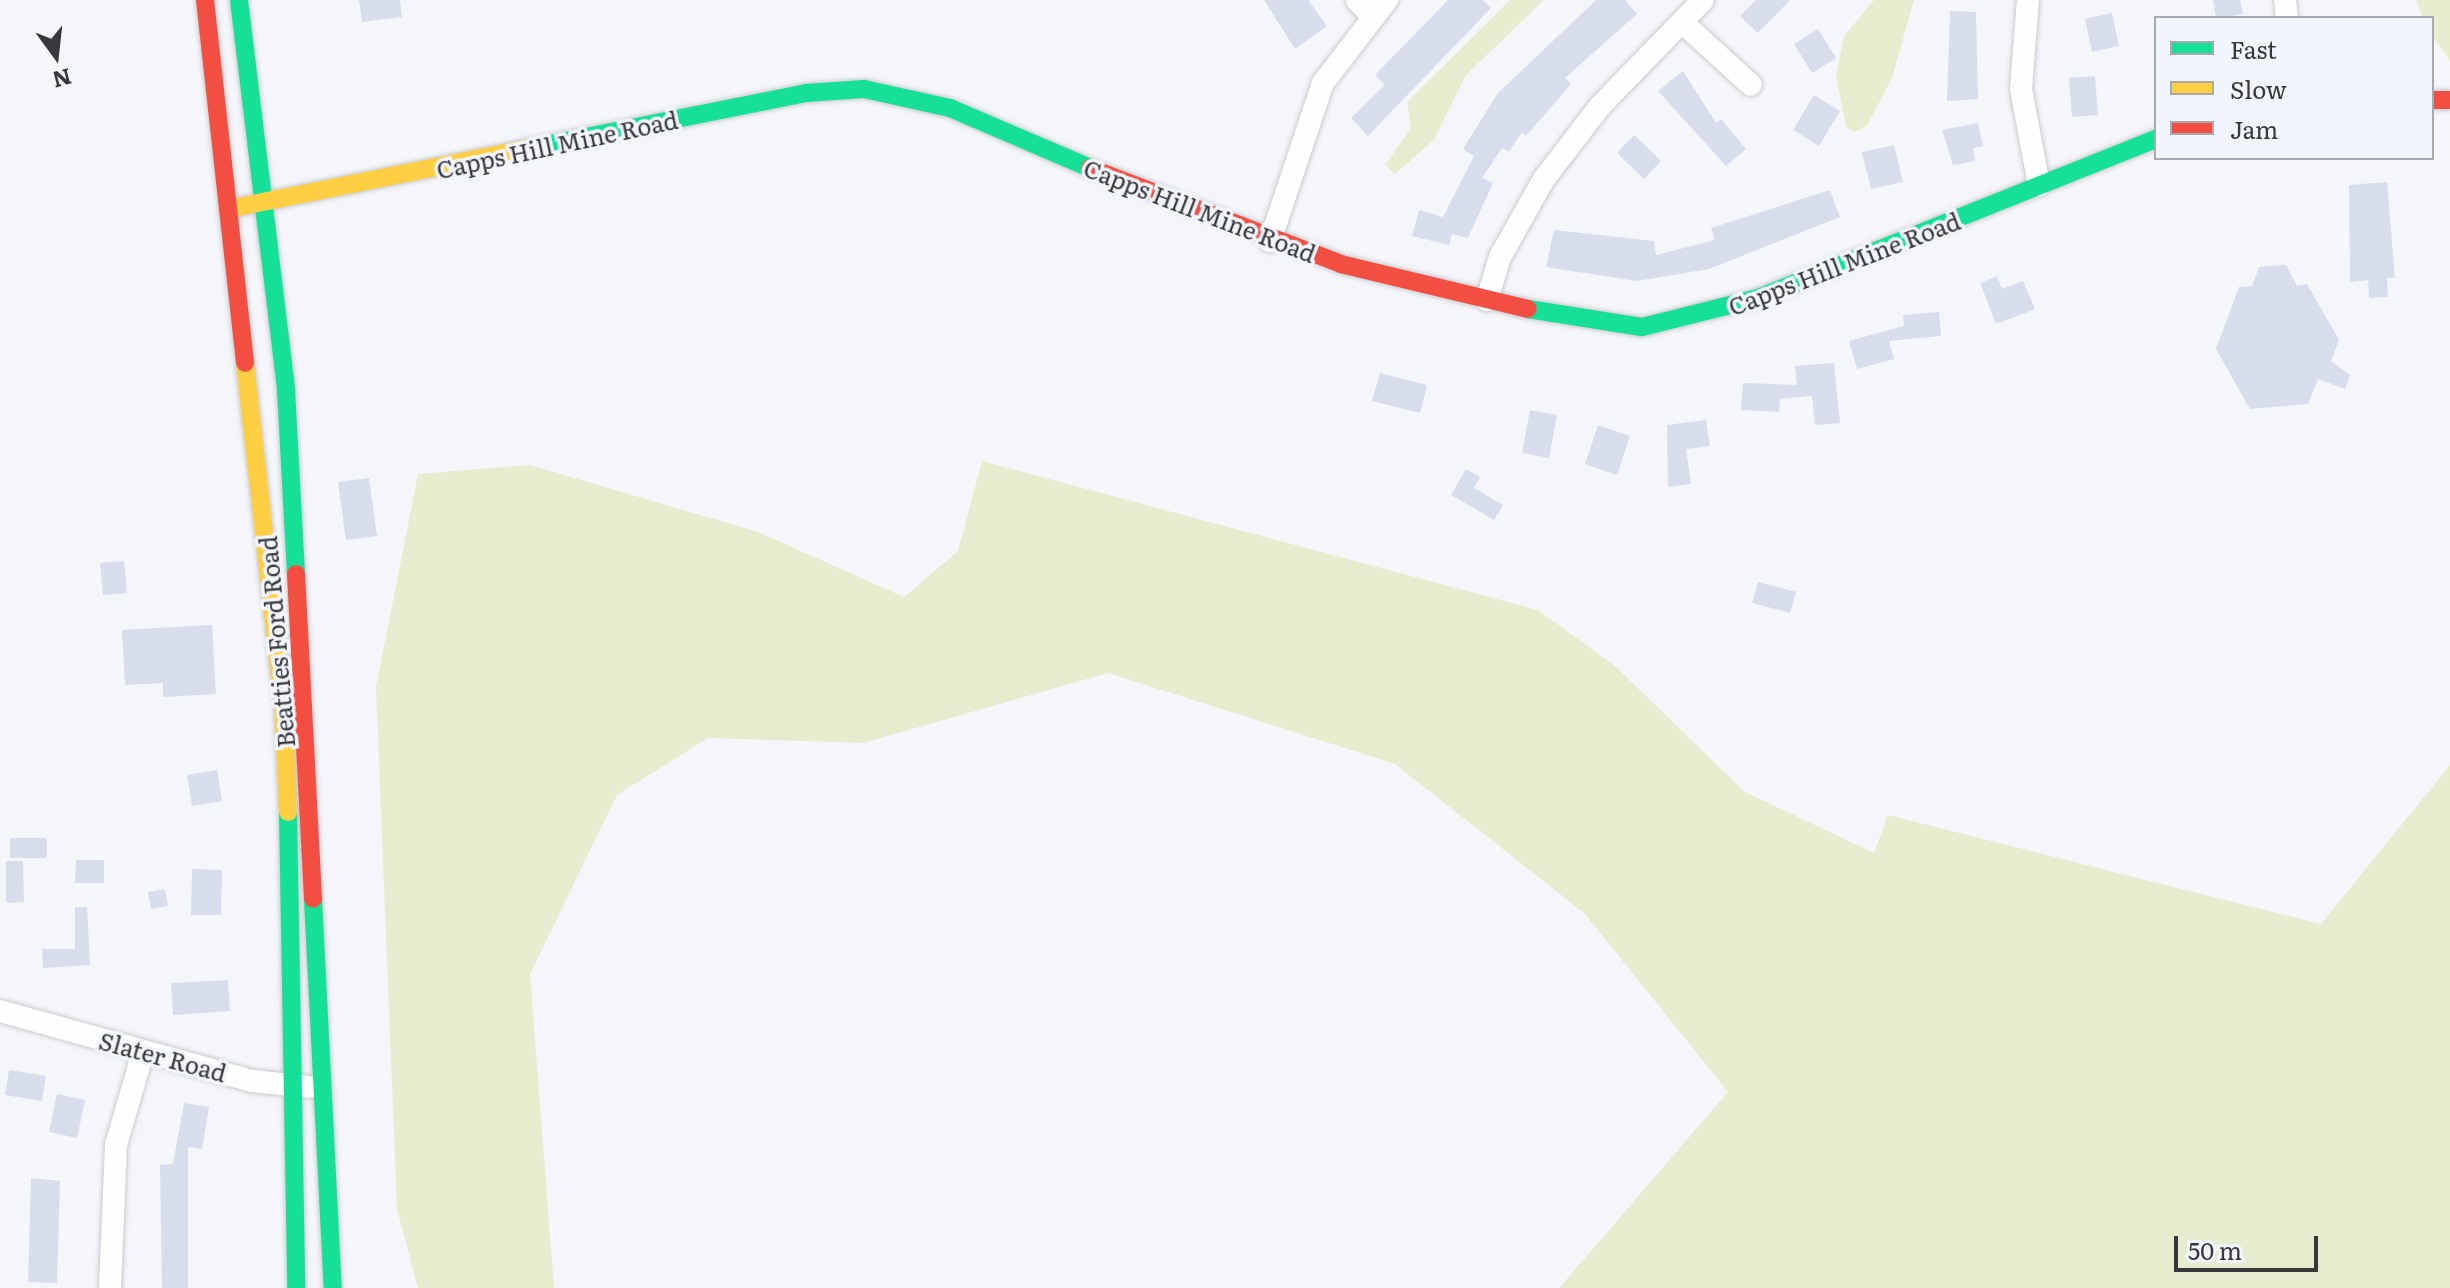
<!DOCTYPE html>
<html>
<head>
<meta charset="utf-8">
<style>
	body { margin:0 }
	#map { position:relative; width:2450px; height:1288px; overflow:hidden; background:#f4f6fa; font-family:Literata,serif }
	div>[style] { position:absolute }
	[style*='--x'] { left:calc(var(--x)*1px); top:calc(var(--y)*1px); width:calc(var(--w)*1px); rotate:calc(var(--a)*1deg) }
	.green>* { inset:0; background:#e6edce }
	.building>* { inset:0; background:#d7ddeb }
	.roads { filter:drop-shadow(0 0 2px #cacbce) drop-shadow(0 0 2px #cacbce) }
	.street>* { height:22px; margin:-11px; padding:0 11px; transform-origin:11px; border-radius:11px; background:#fdfefe }
	.fast>* { height:18px; margin:-9px; padding:0 9px; transform-origin:9px; border-radius:9px; background:#16e098 }
	.slow>* { height:18px; margin:-9px; padding:0 9px; transform-origin:9px; border-radius:9px; background:#ffcf43 }
	.jam>* { height:18px; margin:-9px; padding:0 9px; transform-origin:9px; border-radius:9px; background:#f24e42 }
	span { translate:-50% -50%; white-space:nowrap; text-align:center; line-height:1.15; -webkit-text-stroke:7px #f2f5fc; paint-order:stroke }
	.street-label { font-size:24px; color:#37383b }
	.legend { position:absolute; left:2154px; top:16px; width:280px; height:144px; box-sizing:border-box; background:#f2f5fc; border:2px solid #a7a9af; margin:0; padding:10px 14px; list-style:none; font-size:24px; color:#37383b }
	.legend li { display:flex; align-items:center; gap:16px; height:40px }
	.legend b { width:40px; border:2px solid #a7a9af }
	.north { position:absolute; left:16px; top:16px; width:80px; height:80px; -webkit-text-stroke:6px #f2f5fc; paint-order:stroke; rotate:165deg; font-size:22px; font-weight:700; line-height:32px; text-align:center; color:#37383b }
	.north::after { content:''; display:block; margin:auto; width:28px; height:36px; background:#37383b; clip-path:polygon(50% 0,100% 100%,50% 72%,0 100%) }
	.scale { position:absolute; left:2174px; top:1236px; width:144px; height:36px; box-sizing:border-box; border:4px solid #37383b; border-top:0; padding-left:10px; font-size:24px; line-height:28px; white-space:nowrap; color:#37383b; -webkit-text-stroke:6px #f2f5fc; paint-order:stroke }
</style>
</head>
<body>
<div id="map">
	<div class="green">
		<div style="clip-path:polygon(1510px 0,1544px 0,1466px 75px,1434px 140px,1395px 174px,1385px 165px,1411px 128px,1407px 102px)"></div>
		<div style="clip-path:polygon(1874px 0,1914px 0,1892px 78px,1867px 126px,1854px 132px,1846px 127px,1836px 75px,1844px 36px)"></div>
		<div style="clip-path:polygon(2416px 0,2450px 0,2450px 61px,2432px 35px,2432px 18px,2423px 18px)"></div>
		<div style="clip-path:polygon(982px 461px,1538px 610px,1615px 666px,1745px 792px,1874px 853px,1888px 815px,2321px 924px,2450px 765px,2450px 1288px,1559px 1288px,1728px 1092px,1584px 913px,1395px 764px,1108px 673px,863px 743px,708px 738px,617px 795px,530px 974px,554px 1288px,418px 1288px,397px 1209px,376px 687px,418px 474px,530px 465px,758px 532px,904px 597px,958px 551px)"></div>
	</div>
	<div class="building">
		<div style="clip-path:polygon(359px 0,400px 0,402px 17px,362px 22px)"></div>
		<div style="clip-path:polygon(1264px 0,1308px 0,1327px 26px,1295px 49px)"></div>
		<div style="clip-path:polygon(1448px 0,1483px 0,1491px 8px,1368px 136px,1351px 118px,1385px 85px,1375px 75px)"></div>
		<div style="clip-path:polygon(1596px 0,1625px 0,1637px 14px,1565px 78px,1571px 84px,1526px 136px,1522px 132px,1509px 152px,1502px 148px,1482px 178px,1493px 183px,1468px 238px,1452px 234px,1449px 245px,1412px 236px,1419px 210px,1443px 217px,1474px 156px,1463px 149px,1498px 93px)"></div>
		<div style="clip-path:polygon(1756px 0,1790px 0,1758px 33px,1740px 16px)"></div>
		<div style="clip-path:polygon(2213px 0,2240px 0,2243px 14px,2216px 18px)"></div>
		<div style="clip-path:polygon(1950px 11px,1976px 12px,1978px 99px,1947px 101px)"></div>
		<div style="clip-path:polygon(2112px 13px,2119px 46px,2092px 52px,2085px 19px)"></div>
		<div style="clip-path:polygon(1818px 29px,1836px 58px,1812px 73px,1794px 44px)"></div>
		<div style="clip-path:polygon(1683px 71px,1716px 123px,1721px 119px,1746px 149px,1726px 166px,1658px 91px)"></div>
		<div style="clip-path:polygon(2095px 76px,2098px 115px,2072px 117px,2069px 78px)"></div>
		<div style="clip-path:polygon(1814px 95px,1840px 111px,1819px 146px,1793px 130px)"></div>
		<div style="clip-path:polygon(1978px 123px,1983px 146px,1973px 148px,1975px 161px,1953px 165px,1942px 130px)"></div>
		<div style="clip-path:polygon(1634px 135px,1661px 161px,1644px 179px,1617px 153px)"></div>
		<div style="clip-path:polygon(1894px 145px,1903px 182px,1871px 189px,1862px 152px)"></div>
		<div style="clip-path:polygon(2387px 182px,2395px 278px,2387px 278px,2388px 297px,2369px 298px,2368px 280px,2350px 282px,2349px 185px)"></div>
		<div style="clip-path:polygon(1830px 190px,1840px 217px,1709px 269px,1637px 281px,1546px 267px,1554px 230px,1654px 241px,1656px 255px,1715px 240px,1711px 228px)"></div>
		<div style="clip-path:polygon(2286px 265px,2297px 286px,2307px 284px,2339px 340px,2331px 361px,2350px 375px,2345px 389px,2318px 379px,2308px 404px,2250px 409px,2216px 349px,2239px 287px,2252px 286px,2259px 267px)"></div>
		<div style="clip-path:polygon(1997px 276px,2002px 289px,2023px 281px,2035px 309px,1996px 324px,1980px 283px)"></div>
		<div style="clip-path:polygon(1939px 312px,1941px 336px,1889px 341px,1894px 359px,1857px 369px,1849px 341px,1904px 326px,1903px 315px)"></div>
		<div style="clip-path:polygon(1834px 363px,1840px 423px,1815px 425px,1812px 396px,1780px 399px,1779px 412px,1741px 410px,1743px 383px,1797px 385px,1795px 366px)"></div>
		<div style="clip-path:polygon(1380px 373px,1427px 385px,1420px 413px,1372px 401px)"></div>
		<div style="clip-path:polygon(1530px 410px,1557px 415px,1549px 458px,1522px 453px)"></div>
		<div style="clip-path:polygon(1706px 420px,1710px 446px,1686px 449px,1691px 484px,1668px 487px,1667px 425px)"></div>
		<div style="clip-path:polygon(1598px 425px,1630px 436px,1617px 475px,1585px 464px)"></div>
		<div style="clip-path:polygon(1466px 469px,1480px 477px,1474px 488px,1503px 505px,1494px 520px,1451px 495px)"></div>
		<div style="clip-path:polygon(369px 478px,377px 536px,346px 540px,338px 482px)"></div>
		<div style="clip-path:polygon(124px 561px,127px 593px,103px 595px,100px 563px)"></div>
		<div style="clip-path:polygon(1758px 582px,1796px 592px,1790px 613px,1752px 603px)"></div>
		<div style="clip-path:polygon(212px 625px,216px 694px,163px 697px,163px 683px,125px 685px,122px 630px)"></div>
		<div style="clip-path:polygon(217px 770px,222px 801px,192px 806px,187px 775px)"></div>
		<div style="clip-path:polygon(10px 838px,47px 838px,47px 858px,10px 858px)"></div>
		<div style="clip-path:polygon(76px 860px,104px 860px,104px 883px,75px 883px)"></div>
		<div style="clip-path:polygon(6px 861px,23px 861px,24px 902px,6px 903px)"></div>
		<div style="clip-path:polygon(192px 869px,222px 870px,221px 915px,191px 915px)"></div>
		<div style="clip-path:polygon(165px 889px,168px 906px,151px 909px,148px 892px)"></div>
		<div style="clip-path:polygon(75px 907px,87px 907px,90px 965px,43px 968px,42px 949px,75px 949px)"></div>
		<div style="clip-path:polygon(228px 980px,230px 1011px,173px 1015px,171px 983px)"></div>
		<div style="clip-path:polygon(9px 1070px,46px 1076px,42px 1101px,5px 1095px)"></div>
		<div style="clip-path:polygon(57px 1094px,85px 1100px,77px 1138px,49px 1132px)"></div>
		<div style="clip-path:polygon(184px 1103px,209px 1107px,202px 1149px,188px 1147px,188px 1288px,162px 1288px,160px 1165px,173px 1164px)"></div>
		<div style="clip-path:polygon(31px 1178px,60px 1181px,57px 1283px,28px 1282px)"></div>
	</div>
	<div class="roads">
		<div class="street">
			<div style="--x:1357;--y:0;--w:21;--a:47"></div>
			<div style="--x:2028;--y:0;--w:89;--a:94.5"></div>
			<div style="--x:2021;--y:89;--w:98;--a:79.4"></div>
			<div style="--x:2285;--y:0;--w:18;--a:84"></div>
			<div style="--x:1682;--y:22;--w:93;--a:42.4"></div>
			<div style="--x:1270;--y:241;--w:167;--a:-71.5"></div>
			<div style="--x:1323;--y:83;--w:105;--a:-52.4"></div>
			<div style="--x:1487;--y:300;--w:45;--a:-73.2"></div>
			<div style="--x:1500;--y:257;--w:90;--a:-60.6"></div>
			<div style="--x:1544;--y:179;--w:93;--a:-52.4"></div>
			<div style="--x:1601;--y:105;--w:146;--a:-45.8"></div>
			<div style="--x:0;--y:1011;--w:263;--a:15.5"></div>
			<div style="--x:253;--y:1081;--w:56;--a:6.1"></div>
			<div style="--x:110;--y:1288;--w:143;--a:-87.6"></div>
			<div style="--x:116;--y:1145;--w:97;--a:-73.8"></div>
		</div>
		<div class="fast">
			<div style="--x:239;--y:0;--w:393;--a:83.1"></div>
			<div style="--x:286;--y:390;--w:184;--a:86.9"></div>
			<div style="--x:526;--y:149;--w:286;--a:-11.3"></div>
			<div style="--x:806;--y:93;--w:58;--a:-3.9"></div>
			<div style="--x:864;--y:89;--w:88;--a:12.5"></div>
			<div style="--x:950;--y:108;--w:152;--a:23.2"></div>
			<div style="--x:1528;--y:309;--w:115;--a:9"></div>
			<div style="--x:1642;--y:327;--w:120;--a:-14"></div>
			<div style="--x:1758;--y:298;--w:429;--a:-21.8"></div>
			<div style="--x:288;--y:812;--w:476;--a:89"></div>
			<div style="--x:313;--y:899;--w:390;--a:87.1"></div>
		</div>
		<div class="slow">
			<div style="--x:228;--y:209;--w:304;--a:-11.4"></div>
			<div style="--x:245;--y:363;--w:339;--a:83.6"></div>
			<div style="--x:283;--y:700;--w:112;--a:87.4"></div>
		</div>
		<div class="jam">
			<div style="--x:205;--y:0;--w:365;--a:83.7"></div>
			<div style="--x:2432;--y:100;--w:18;--a:0"></div>
			<div style="--x:1090;--y:168;--w:269;--a:20.9"></div>
			<div style="--x:1341;--y:264;--w:192;--a:13.5"></div>
			<div style="--x:296;--y:574;--w:325;--a:87"></div>
		</div>
	</div>
	<div class="street-label">
		<span style="left:557px;top:144px;rotate:-12deg">Capps Hill Mine Road</span>
		<span style="left:1200px;top:210px;rotate:21deg">Capps Hill Mine Road</span>
		<span style="left:1844px;top:263px;rotate:-21deg">Capps Hill Mine Road</span>
		<span style="left:276px;top:642px;rotate:-95deg">Beatties Ford Road</span>
		<span style="left:163px;top:1056px;rotate:15deg">Slater Road</span>
	</div>
	<ul class="legend">
	<li><b style="height:10px;background:#16e098"></b>Fast</li>
	<li><b style="height:10px;background:#ffcf43"></b>Slow</li>
	<li><b style="height:10px;background:#f24e42"></b>Jam</li>
	</ul>
	<div class="north">N</div>
	<div class="scale">50 m</div>
</div>
</body>
</html>
